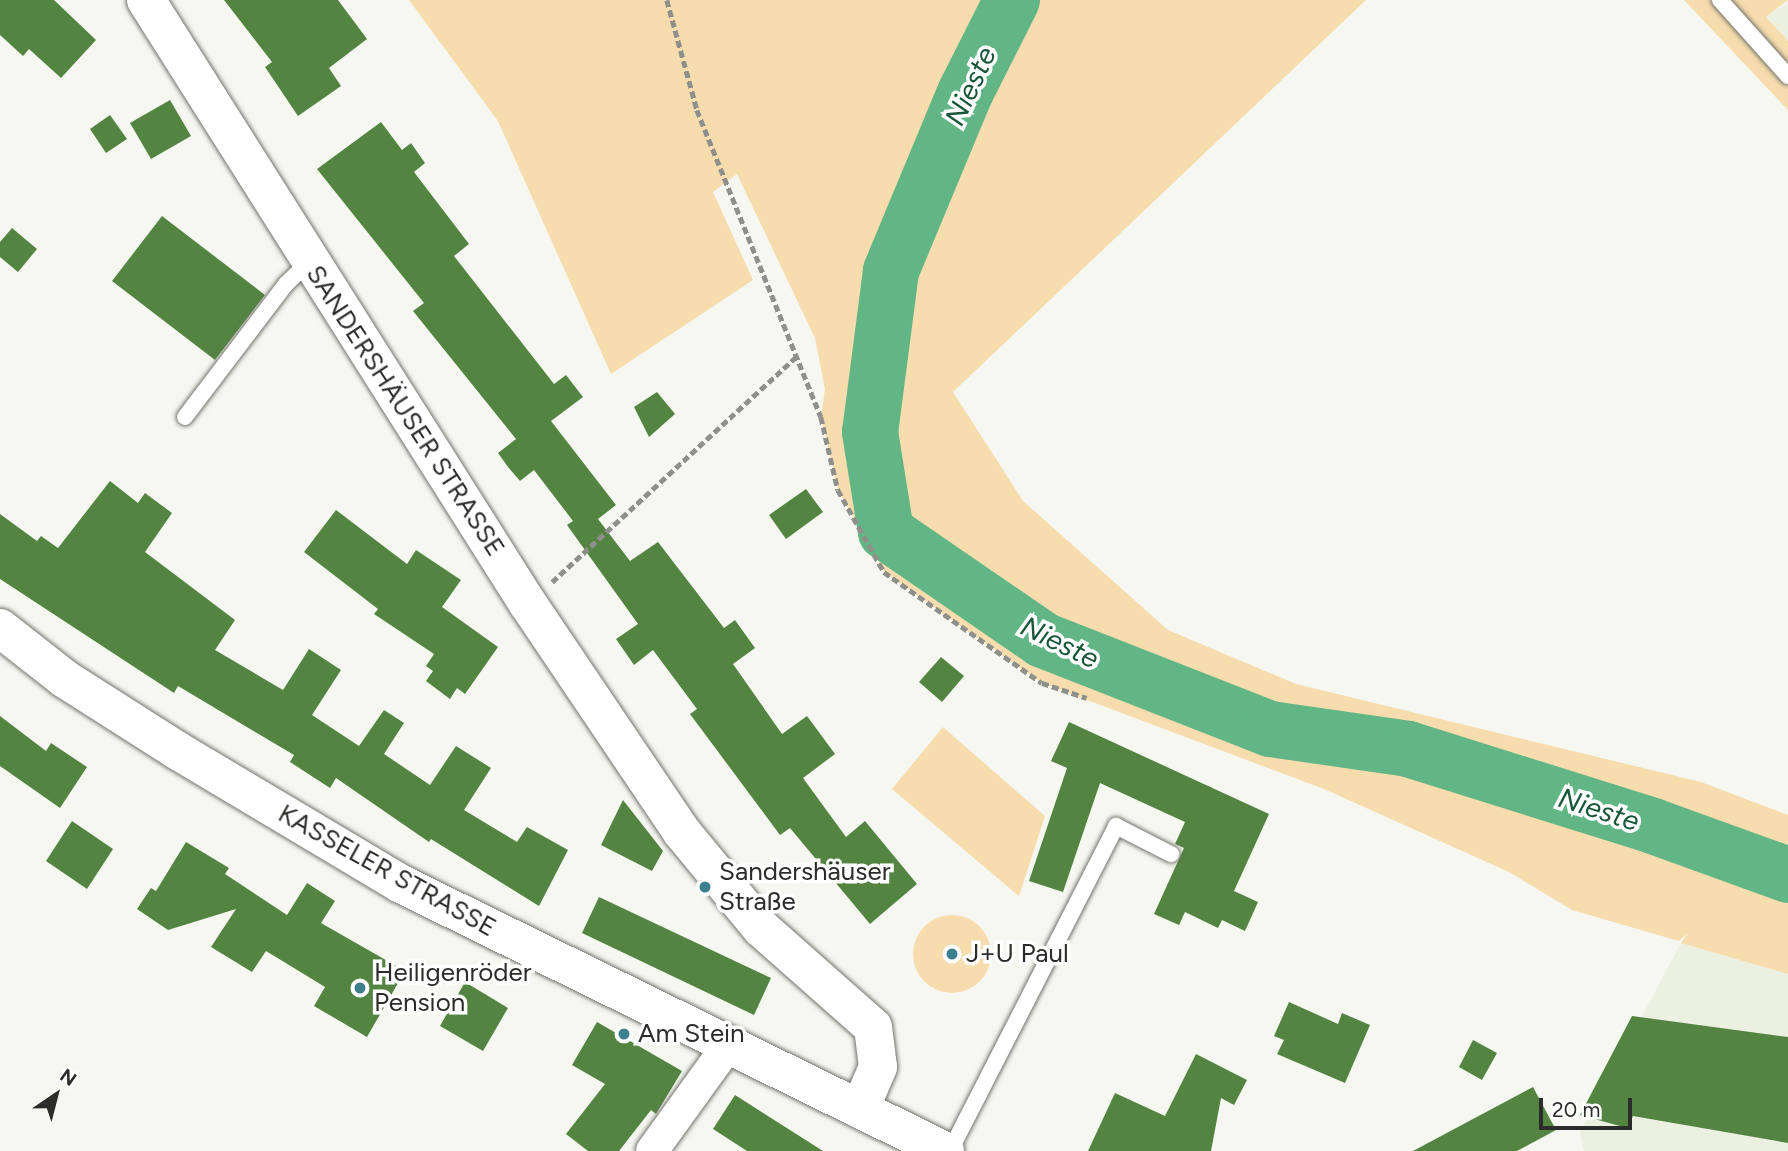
<!DOCTYPE html>
<html>
<head>
<meta charset="utf-8">
<style>
	body { margin:0 }
	#map { position:relative; width:1788px; height:1151px; overflow:hidden; background:#f5f7f0; font-family:Figtree,sans-serif }
	div>[style] { position:absolute }
	[style*='--x'] { left:calc(var(--x)*1px); top:calc(var(--y)*1px); width:calc(var(--w)*1px); rotate:calc(var(--a)*1deg) }
	.built>* { inset:0; background:#ecf0e1 }
	.green>* { inset:0; background:#f7dcad }
	.round { border-radius:50% }
	.river>* { height:56px; margin:-28px; padding:0 28px; transform-origin:28px; border-radius:28px; background:#62b686 }
	.building>* { inset:0; background:#538442 }
	.path>* { height:4.5px; margin-top:-2.25px; transform-origin:0; background:repeating-linear-gradient(90deg,#8f908c 0 7px,transparent 0 10.5px) }
	.roads { filter:drop-shadow(0 0 2px #72746d) drop-shadow(0 0 2px #72746d) }
	.lane>* { height:16px; margin:-8px; padding:0 8px; transform-origin:8px; border-radius:8px; background:#fff }
	.street>* { height:32px; margin:-16px; padding:0 16px; transform-origin:16px; border-radius:16px; background:#fff }
	.secondary>* { height:38px; margin:-19px; padding:0 19px; transform-origin:19px; border-radius:19px; background:#fff }
	.dots>* { width:19px; height:19px; translate:-50% -50%; box-sizing:border-box; border:4px solid #fff; border-radius:50% }
	span { translate:-50% -50%; white-space:nowrap; text-align:center; line-height:1.15; -webkit-text-stroke:7px #fff; paint-order:stroke }
	.street-label { font-size:26px; color:#2c2c2a }
	.poi-label { font-size:26px; color:#2c2c2a }
	.left { translate:0 -50%; text-align:left }
	.water-label { font-size:28px; color:#185737; font-style:italic }
	.north { position:absolute; left:21px; top:1060px; width:70px; height:70px; -webkit-text-stroke:5px #fff; paint-order:stroke; rotate:35deg; font-size:19px; font-weight:700; line-height:28px; text-align:center; color:#2c2c2a }
	.north::after { content:''; display:block; margin:auto; width:24px; height:32px; background:#2c2c2a; clip-path:polygon(50% 0,100% 100%,50% 72%,0 100%) }
	.scale { position:absolute; left:1539px; top:1098px; width:93px; height:32px; box-sizing:border-box; border:4px solid #2c2c2a; border-top:0; padding-left:9px; font-size:21px; line-height:24px; white-space:nowrap; color:#2c2c2a; -webkit-text-stroke:5px #fff; paint-order:stroke }
</style>
</head>
<body>
<div id="map">
	<div class="built">
		<div style="clip-path:polygon(1788px 3px,1788px 41px,1766px 17px)"></div>
		<div style="clip-path:polygon(1681px 943px,1788px 974px,1788px 1151px,1584px 1151px,1580px 1132px)"></div>
	</div>
	<div class="green">
		<div style="clip-path:polygon(409px 0,1366px 0,953px 392px,1023px 501px,1168px 630px,1296px 684px,1701px 782px,1788px 815px,1788px 974px,1681px 943px,1688px 933px,1679px 941px,1572px 910px,1509px 872px,1324px 789px,1042px 683px,973px 635px,884px 572px,838px 490px,821px 417px,825px 389px,815px 338px,737px 174px,713px 192px,753px 280px,611px 374px,498px 121px)"></div>
		<div style="clip-path:polygon(1684px 0,1788px 0,1766px 17px,1788px 41px,1788px 110px)"></div>
		<div style="clip-path:polygon(943px 727px,1045px 816px,1019px 896px,892px 789px)"></div>
		<div class="round" style="left:913px;top:915px;width:78px;height:78px"></div>
	</div>
	<div class="river">
		<div style="--x:1012;--y:0;--w:104;--a:116.8"></div>
		<div style="--x:965;--y:93;--w:193;--a:112.6"></div>
		<div style="--x:891;--y:271;--w:162;--a:97.4"></div>
		<div style="--x:870;--y:432;--w:101;--a:80.9"></div>
		<div style="--x:886;--y:532;--w:191;--a:34.5"></div>
		<div style="--x:1043;--y:640;--w:244;--a:21.4"></div>
		<div style="--x:1270;--y:729;--w:139;--a:8.2"></div>
		<div style="--x:1408;--y:749;--w:257;--a:17.4"></div>
		<div style="--x:1653;--y:826;--w:144;--a:19.9"></div>
	</div>
	<div class="building">
		<div style="clip-path:polygon(0 0,54px 0,96px 40px,61px 78px,29px 49px,23px 56px,0 35px)"></div>
		<div style="clip-path:polygon(224px 0,338px 0,367px 39px,329px 68px,341px 86px,298px 116px,265px 67px,272px 62px)"></div>
		<div style="clip-path:polygon(170px 100px,191px 136px,151px 159px,130px 123px)"></div>
		<div style="clip-path:polygon(110px 115px,127px 139px,106px 153px,90px 129px)"></div>
		<div style="clip-path:polygon(381px 122px,402px 150px,411px 143px,425px 163px,414px 172px,469px 244px,454px 256px,554px 384px,566px 375px,583px 397px,551px 421px,616px 505px,598px 519px,630px 561px,658px 542px,724px 628px,735px 620px,755px 648px,733px 664px,782px 734px,807px 716px,835px 754px,803px 778px,846px 837px,865px 821px,917px 884px,870px 924px,790px 828px,780px 835px,690px 714px,697px 709px,653px 650px,634px 665px,616px 639px,638px 624px,567px 525px,573px 521px,534px 470px,520px 481px,508px 467px,498px 453px,516px 439px,413px 311px,424px 303px,317px 169px)"></div>
		<div style="clip-path:polygon(162px 216px,265px 295px,215px 360px,112px 281px)"></div>
		<div style="clip-path:polygon(12px 228px,37px 249px,18px 272px,0 257px,0 242px)"></div>
		<div style="clip-path:polygon(657px 392px,675px 414px,649px 437px,634px 407px)"></div>
		<div style="clip-path:polygon(110px 481px,138px 503px,145px 493px,172px 513px,145px 552px,235px 620px,215px 650px,283px 690px,309px 649px,341px 670px,312px 715px,359px 746px,384px 710px,404px 723px,384px 754px,430px 785px,456px 746px,491px 768px,464px 810px,517px 842px,527px 827px,568px 850px,539px 906px,431px 839px,429px 842px,336px 778px,330px 788px,290px 762px,294px 755px,178px 686px,174px 693px,0 579px,0 514px,37px 541px,41px 536px,58px 548px)"></div>
		<div style="clip-path:polygon(806px 489px,823px 512px,786px 539px,769px 515px)"></div>
		<div style="clip-path:polygon(336px 510px,407px 564px,416px 550px,461px 580px,442px 607px,498px 647px,465px 694px,457px 688px,450px 699px,426px 681px,433px 671px,426px 666px,434px 654px,374px 614px,378px 609px,304px 552px)"></div>
		<div style="clip-path:polygon(941px 657px,964px 676px,942px 702px,919px 682px)"></div>
		<div style="clip-path:polygon(0 716px,46px 751px,51px 743px,87px 767px,60px 808px,0 766px)"></div>
		<div style="clip-path:polygon(1069px 722px,1269px 814px,1234px 891px,1258px 902px,1245px 931px,1222px 920px,1218px 928px,1185px 912px,1179px 925px,1154px 914px,1184px 848px,1175px 844px,1185px 822px,1100px 783px,1063px 892px,1029px 881px,1067px 768px,1051px 761px)"></div>
		<div style="clip-path:polygon(623px 800px,663px 851px,652px 871px,601px 845px)"></div>
		<div style="clip-path:polygon(72px 821px,113px 849px,87px 889px,46px 861px)"></div>
		<div style="clip-path:polygon(186px 842px,229px 868px,225px 874px,287px 915px,307px 883px,335px 901px,321px 923px,405px 971px,367px 1037px,314px 1006px,325px 987px,266px 951px,252px 972px,211px 947px,236px 909px,168px 930px,137px 909px,151px 888px,156px 891px)"></div>
		<div style="clip-path:polygon(599px 897px,771px 978px,754px 1015px,582px 933px)"></div>
		<div style="clip-path:polygon(465px 982px,508px 1008px,483px 1051px,440px 1026px)"></div>
		<div style="clip-path:polygon(1289px 1002px,1338px 1024px,1342px 1013px,1370px 1025px,1345px 1083px,1277px 1054px,1284px 1040px,1274px 1036px)"></div>
		<div style="clip-path:polygon(1632px 1016px,1788px 1037px,1788px 1143px,1633px 1116px,1627px 1128px,1580px 1115px)"></div>
		<div style="clip-path:polygon(597px 1022px,682px 1071px,656px 1114px,651px 1110px,619px 1151px,588px 1151px,566px 1134px,605px 1084px,572px 1065px)"></div>
		<div style="clip-path:polygon(1473px 1040px,1497px 1053px,1482px 1080px,1459px 1067px)"></div>
		<div style="clip-path:polygon(1196px 1054px,1247px 1080px,1234px 1105px,1221px 1098px,1211px 1151px,1088px 1151px,1115px 1093px,1165px 1116px)"></div>
		<div style="clip-path:polygon(1533px 1087px,1556px 1130px,1517px 1151px,1413px 1151px)"></div>
		<div style="clip-path:polygon(735px 1095px,823px 1151px,747px 1151px,713px 1129px)"></div>
	</div>
	<div class="path">
		<div style="--x:667;--y:0;--w:114;--a:74.7"></div>
		<div style="--x:697;--y:110;--w:331;--a:68"></div>
		<div style="--x:821;--y:417;--w:75;--a:76.9"></div>
		<div style="--x:838;--y:490;--w:94;--a:60.7"></div>
		<div style="--x:884;--y:572;--w:193;--a:35.1"></div>
		<div style="--x:1042;--y:683;--w:47;--a:18.4"></div>
		<div style="--x:552;--y:582;--w:335;--a:-42.7"></div>
	</div>
	<div class="roads">
		<div class="lane">
			<div style="--x:1720;--y:0;--w:102;--a:48.2"></div>
			<div style="--x:185;--y:417;--w:167;--a:-52.8"></div>
			<div style="--x:286;--y:284;--w:32;--a:-44"></div>
			<div style="--x:950;--y:1151;--w:365;--a:-62.9"></div>
			<div style="--x:1116;--y:826;--w:62;--a:27"></div>
		</div>
		<div class="street">
			<div style="--x:652;--y:1151;--w:128;--a:-54.2"></div>
		</div>
		<div class="secondary">
			<div style="--x:146;--y:0;--w:715;--a:57.69"></div>
			<div style="--x:528;--y:604;--w:274;--a:56"></div>
			<div style="--x:681;--y:831;--w:126;--a:50.5"></div>
			<div style="--x:761;--y:928;--w:149;--a:41.5"></div>
			<div style="--x:873;--y:1027;--w:40;--a:82.9"></div>
			<div style="--x:878;--y:1067;--w:46;--a:113.2"></div>
			<div style="--x:0;--y:628;--w:83;--a:38.1"></div>
			<div style="--x:65;--y:679;--w:134;--a:32.5"></div>
			<div style="--x:178;--y:751;--w:260;--a:30.8"></div>
			<div style="--x:401;--y:884;--w:606;--a:26.14"></div>
		</div>
	</div>
	<div class="dots">
		<div style="left:705px;top:887px;background:#3c808f"></div>
		<div style="left:952px;top:954px;background:#3c808f"></div>
		<div style="left:360px;top:988px;background:#3c808f"></div>
		<div style="left:624px;top:1034px;background:#3c808f"></div>
	</div>
	<div class="street-label">
		<span style="left:405px;top:411px;rotate:57deg">SANDERSHÄUSER STRASSE</span>
		<span style="left:387px;top:871px;rotate:29deg">KASSELER STRASSE</span>
	</div>
	<div class="poi-label">
		<span class="left" style="left:719px;top:887px">Sandershäuser<br>Straße</span>
		<span class="left" style="left:966px;top:954px">J+U Paul</span>
		<span class="left" style="left:374px;top:988px">Heiligenröder<br>Pension</span>
		<span class="left" style="left:638px;top:1034px">Am Stein</span>
	</div>
	<div class="water-label">
		<span style="left:970px;top:86px;rotate:-65deg">Nieste</span>
		<span style="left:1060px;top:642px;rotate:26deg">Nieste</span>
		<span style="left:1599px;top:809px;rotate:18deg">Nieste</span>
	</div>
	<div class="north">N</div>
	<div class="scale">20 m</div>
</div>
</body>
</html>
